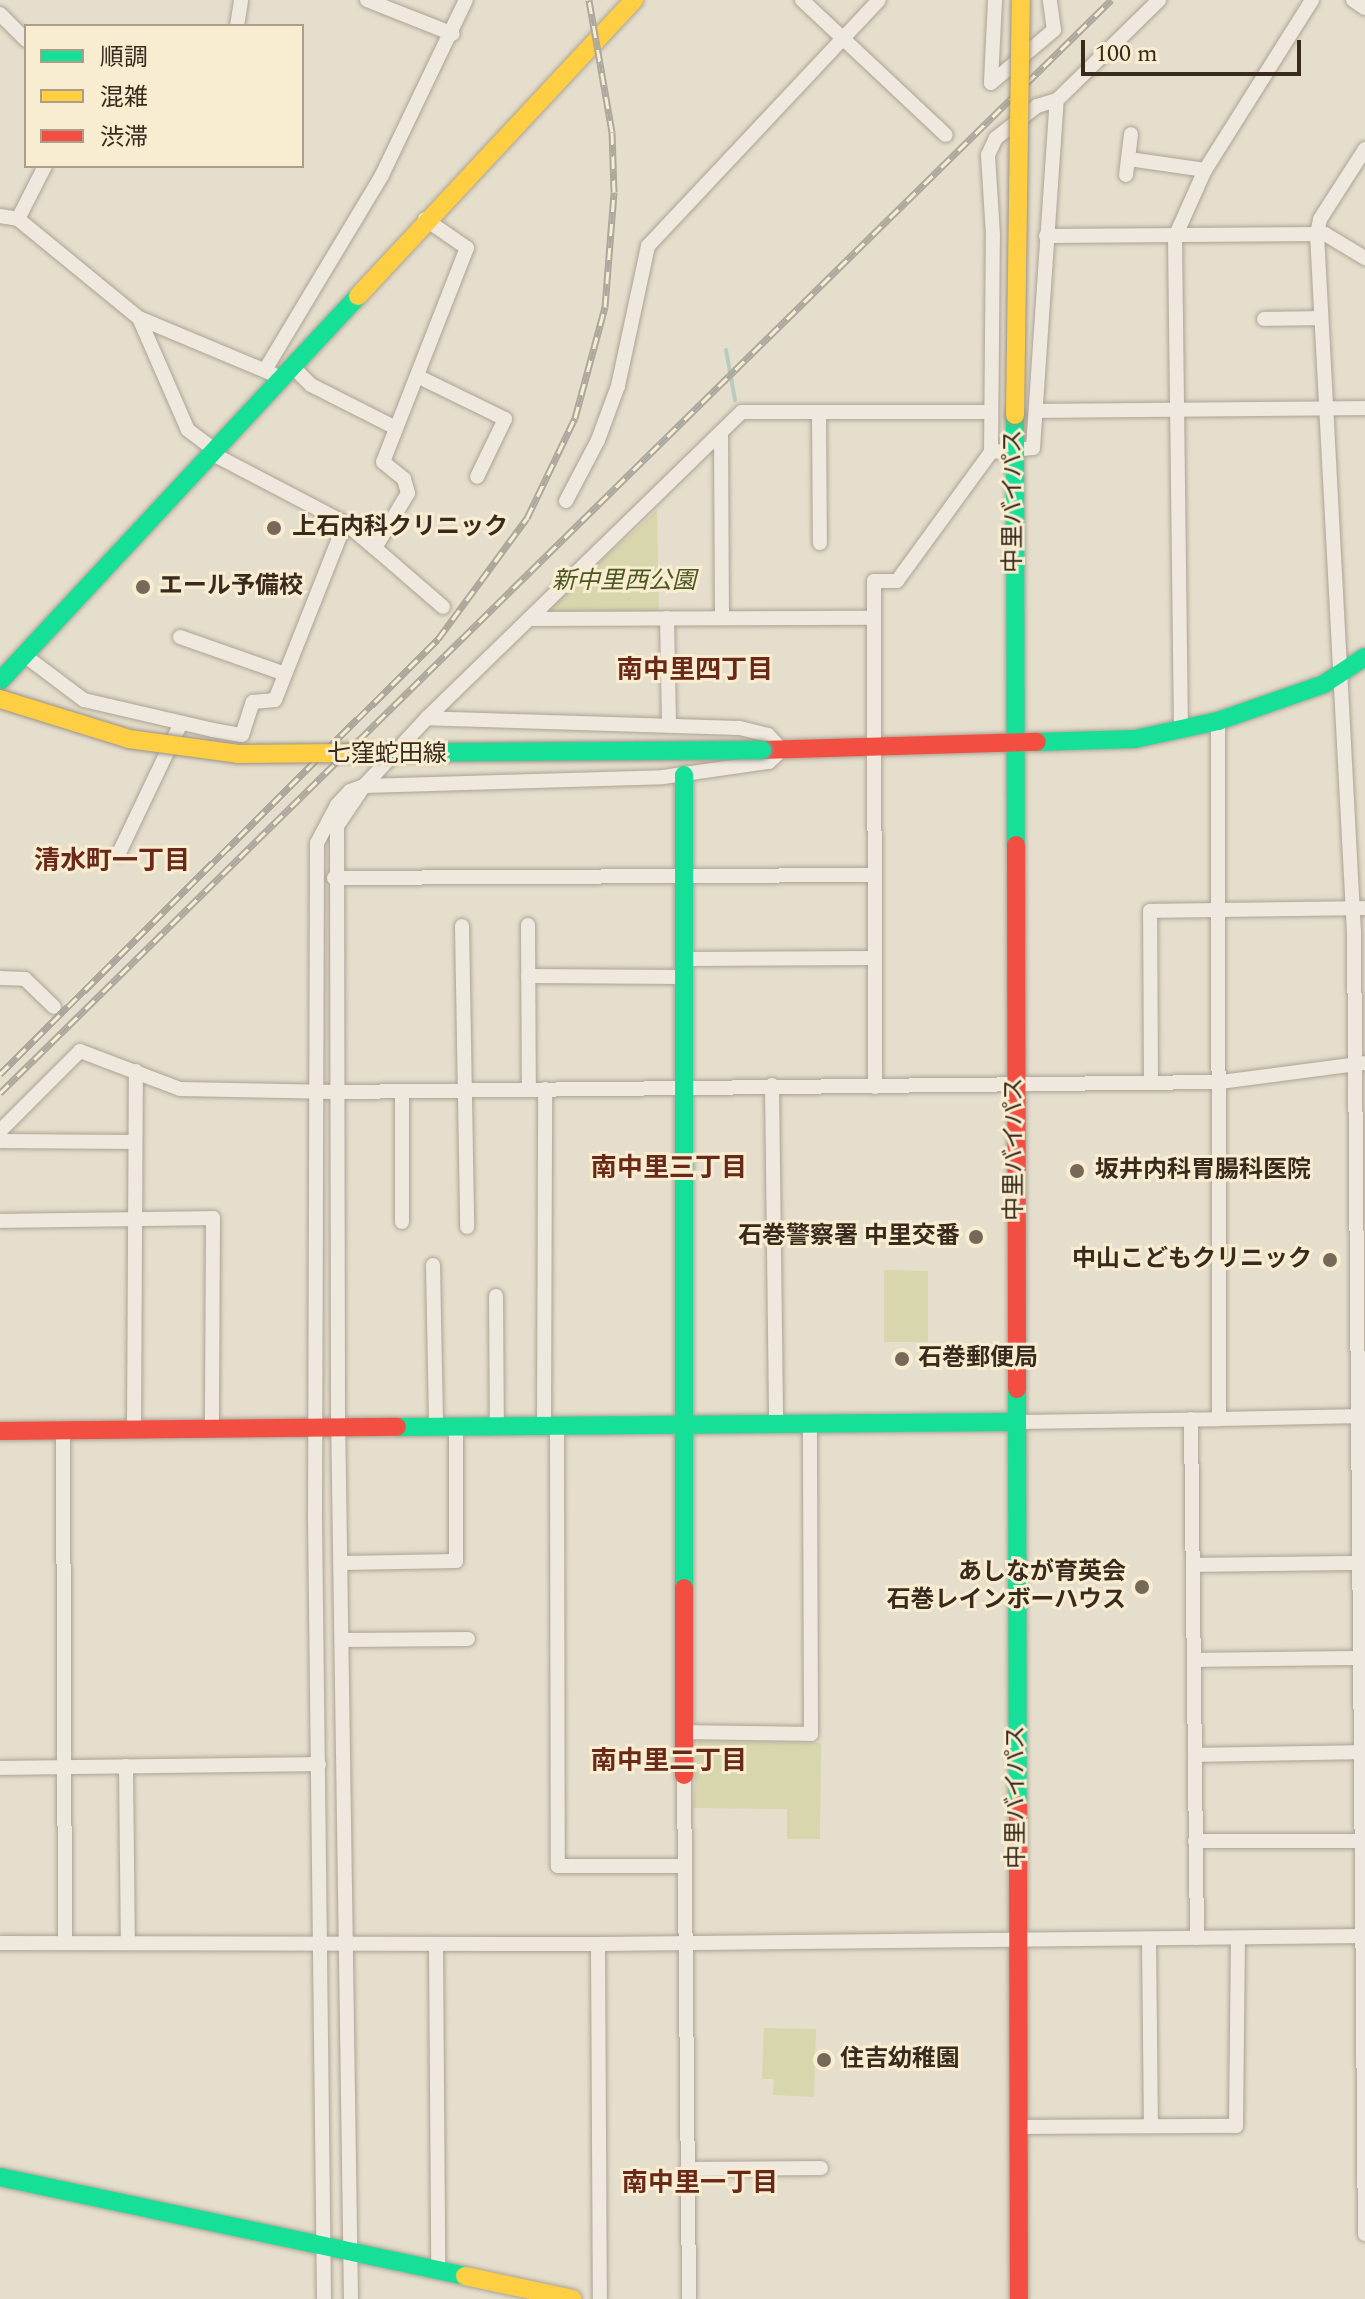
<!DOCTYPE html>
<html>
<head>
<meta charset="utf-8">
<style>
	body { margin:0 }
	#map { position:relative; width:1365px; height:2299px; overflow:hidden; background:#e6decc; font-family:Spectral,"Noto Sans JP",serif }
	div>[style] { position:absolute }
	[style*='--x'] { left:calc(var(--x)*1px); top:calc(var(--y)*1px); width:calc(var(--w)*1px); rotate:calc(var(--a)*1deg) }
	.green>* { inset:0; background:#d7d6ad }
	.stream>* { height:4px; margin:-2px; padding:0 2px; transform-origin:2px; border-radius:2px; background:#b8cbbf }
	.roads { filter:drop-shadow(0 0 2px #aba395) drop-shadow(0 0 2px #aba395) }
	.street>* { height:14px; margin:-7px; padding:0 7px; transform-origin:7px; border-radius:7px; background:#eee8de }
	.fast>* { height:18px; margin:-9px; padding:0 9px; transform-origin:9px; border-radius:9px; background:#16e098 }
	.slow>* { height:18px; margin:-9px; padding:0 9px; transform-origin:9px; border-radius:9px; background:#ffcf43 }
	.jam>* { height:18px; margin:-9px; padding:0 9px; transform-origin:9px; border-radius:9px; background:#f24e42 }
	.rail>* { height:7px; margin-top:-3.5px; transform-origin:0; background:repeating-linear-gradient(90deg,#f8ecd1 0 12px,#ada89e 0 24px); box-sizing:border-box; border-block:2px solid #ada89e }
	.bridges { filter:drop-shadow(0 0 2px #9b9286) drop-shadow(0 0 2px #9b9286) }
	.fast-bridge>* { height:18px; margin:-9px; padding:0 9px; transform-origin:9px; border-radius:9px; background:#16e098 }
	.slow-bridge>* { height:18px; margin:-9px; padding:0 9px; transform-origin:9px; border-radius:9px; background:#ffcf43 }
	.dots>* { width:22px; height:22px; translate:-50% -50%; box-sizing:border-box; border:4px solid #f8ecd1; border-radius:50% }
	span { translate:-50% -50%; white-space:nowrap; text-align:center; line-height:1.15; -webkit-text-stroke:6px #f8ecd1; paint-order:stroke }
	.street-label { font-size:24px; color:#3a2a1d }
	.poi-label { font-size:24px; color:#3a2a1d; font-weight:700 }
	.left { translate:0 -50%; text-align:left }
	.right { translate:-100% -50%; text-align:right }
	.park-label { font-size:24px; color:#4c5822; font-style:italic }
	.neighbourhood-label { font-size:26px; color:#6a2819; font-weight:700 }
	.legend { position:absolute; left:24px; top:24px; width:280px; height:144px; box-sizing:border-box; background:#f8ecd1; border:2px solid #ac9e89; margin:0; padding:10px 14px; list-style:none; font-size:24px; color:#3a2a1d }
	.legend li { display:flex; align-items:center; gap:16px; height:40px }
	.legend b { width:40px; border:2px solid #ac9e89 }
	.scale { position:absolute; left:1081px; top:40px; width:220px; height:36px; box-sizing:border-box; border:4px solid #3a2a1d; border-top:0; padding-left:10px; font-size:24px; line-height:28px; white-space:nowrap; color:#3a2a1d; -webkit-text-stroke:6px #f8ecd1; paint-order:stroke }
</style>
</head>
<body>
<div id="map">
	<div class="green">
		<div style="clip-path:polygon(657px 510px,659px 614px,540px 616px)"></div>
		<div style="clip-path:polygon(884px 1270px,928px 1271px,928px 1342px,884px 1342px)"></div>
		<div style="clip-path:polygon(698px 1741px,821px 1743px,820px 1839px,787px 1839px,787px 1809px,693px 1808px)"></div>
		<div style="clip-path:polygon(764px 2028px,816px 2029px,814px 2097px,773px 2095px,774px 2079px,762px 2079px)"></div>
	</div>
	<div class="stream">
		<div style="--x:726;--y:350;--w:51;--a:79.8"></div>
	</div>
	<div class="roads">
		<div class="street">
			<div style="--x:367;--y:0;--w:92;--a:21.6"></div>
			<div style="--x:802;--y:0;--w:197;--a:43.2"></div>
			<div style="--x:995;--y:0;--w:83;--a:92.8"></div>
			<div style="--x:991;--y:83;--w:82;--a:-40.1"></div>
			<div style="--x:1054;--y:30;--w:30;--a:-98"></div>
			<div style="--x:1353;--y:0;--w:14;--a:34"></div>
			<div style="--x:0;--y:14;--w:37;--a:45"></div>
			<div style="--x:237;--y:26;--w:26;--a:-81"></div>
			<div style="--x:1365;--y:149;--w:83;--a:122.7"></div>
			<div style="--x:1320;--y:219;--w:15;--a:101"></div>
			<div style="--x:1317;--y:234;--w:699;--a:86.97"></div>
			<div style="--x:1354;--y:932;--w:1302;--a:89.52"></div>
			<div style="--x:1129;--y:159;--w:77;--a:8.2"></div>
			<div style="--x:1126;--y:175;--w:41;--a:-83"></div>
			<div style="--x:0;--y:216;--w:18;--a:9"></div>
			<div style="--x:18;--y:219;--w:156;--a:39.3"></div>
			<div style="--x:139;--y:318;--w:122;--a:66.4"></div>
			<div style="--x:188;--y:430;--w:34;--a:37"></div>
			<div style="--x:18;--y:219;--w:59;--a:-63"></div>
			<div style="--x:1046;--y:236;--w:279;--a:-0.4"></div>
			<div style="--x:1325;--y:234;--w:47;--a:31"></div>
			<div style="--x:139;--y:318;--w:145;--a:22.7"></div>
			<div style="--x:1264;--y:319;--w:57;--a:-1"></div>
			<div style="--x:294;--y:368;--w:24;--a:45"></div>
			<div style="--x:311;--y:385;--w:93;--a:26.8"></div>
			<div style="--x:265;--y:370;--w:227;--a:-59"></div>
			<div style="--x:382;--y:175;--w:194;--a:-64.4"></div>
			<div style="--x:417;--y:376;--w:98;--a:26"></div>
			<div style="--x:505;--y:419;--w:64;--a:115.8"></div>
			<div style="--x:1037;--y:411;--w:328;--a:-0.5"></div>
			<div style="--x:819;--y:412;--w:131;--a:89.6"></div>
			<div style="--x:721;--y:434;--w:183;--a:89.7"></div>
			<div style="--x:991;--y:452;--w:42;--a:-5.4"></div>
			<div style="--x:1033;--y:448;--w:349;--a:-86.1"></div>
			<div style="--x:1057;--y:100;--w:143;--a:-44.4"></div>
			<div style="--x:211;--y:453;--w:151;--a:27.6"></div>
			<div style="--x:566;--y:501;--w:69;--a:-62.3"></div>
			<div style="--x:598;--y:440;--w:58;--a:-69.7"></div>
			<div style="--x:618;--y:386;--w:143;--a:-77.9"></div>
			<div style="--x:648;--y:246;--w:337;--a:-46.8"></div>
			<div style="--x:375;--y:548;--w:90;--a:40.9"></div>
			<div style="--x:667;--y:618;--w:105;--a:88.9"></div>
			<div style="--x:531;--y:619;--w:342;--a:-0.2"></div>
			<div style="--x:180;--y:637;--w:111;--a:19.4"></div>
			<div style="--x:24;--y:655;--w:75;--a:36.9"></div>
			<div style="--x:84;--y:700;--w:132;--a:13.1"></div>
			<div style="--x:213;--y:730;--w:29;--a:10"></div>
			<div style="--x:242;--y:735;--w:35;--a:-72"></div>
			<div style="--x:253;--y:702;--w:22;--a:-5"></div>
			<div style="--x:275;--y:700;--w:190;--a:-68.4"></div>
			<div style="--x:345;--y:523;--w:39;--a:40"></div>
			<div style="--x:375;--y:548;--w:64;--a:-59"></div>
			<div style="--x:408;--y:493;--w:15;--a:-106"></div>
			<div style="--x:404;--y:479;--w:27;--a:-141"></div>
			<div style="--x:383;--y:462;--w:230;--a:-68.6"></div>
			<div style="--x:467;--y:248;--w:51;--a:-145.4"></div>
			<div style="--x:1181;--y:730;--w:493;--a:-90.7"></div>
			<div style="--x:1175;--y:237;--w:73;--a:-65.9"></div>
			<div style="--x:1205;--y:170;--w:201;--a:-57.8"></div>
			<div style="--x:119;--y:853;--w:144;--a:-64.5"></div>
			<div style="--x:334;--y:878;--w:540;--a:-0.32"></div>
			<div style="--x:528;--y:925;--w:165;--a:89.7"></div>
			<div style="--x:462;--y:926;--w:301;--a:89"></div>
			<div style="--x:684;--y:959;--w:191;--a:-0.3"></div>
			<div style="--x:528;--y:976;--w:156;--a:0.4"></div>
			<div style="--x:0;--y:978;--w:25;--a:2"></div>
			<div style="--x:25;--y:979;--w:40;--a:44"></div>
			<div style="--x:1151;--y:1083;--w:172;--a:-90.3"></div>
			<div style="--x:1150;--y:911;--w:215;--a:-0.8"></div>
			<div style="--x:772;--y:1085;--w:340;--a:89.3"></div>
			<div style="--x:875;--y:1087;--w:506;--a:-90.11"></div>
			<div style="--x:874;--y:581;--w:23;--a:0"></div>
			<div style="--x:897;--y:581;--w:160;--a:-53.9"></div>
			<div style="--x:991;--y:452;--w:217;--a:-89.5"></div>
			<div style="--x:993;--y:235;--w:80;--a:-93.6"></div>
			<div style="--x:988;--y:155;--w:19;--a:-65"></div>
			<div style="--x:996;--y:138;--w:52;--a:-38"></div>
			<div style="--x:1037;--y:106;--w:21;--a:-17"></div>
			<div style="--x:0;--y:1131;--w:113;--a:-45"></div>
			<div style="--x:80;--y:1051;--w:107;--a:20.8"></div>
			<div style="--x:180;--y:1089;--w:156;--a:1.1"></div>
			<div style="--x:336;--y:1092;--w:885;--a:-0.65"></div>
			<div style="--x:1221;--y:1082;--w:145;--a:-7.5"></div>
			<div style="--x:0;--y:1141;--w:135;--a:0.4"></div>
			<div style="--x:0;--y:1221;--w:213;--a:-0.8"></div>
			<div style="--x:213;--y:1218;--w:211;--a:90.3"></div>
			<div style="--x:402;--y:1222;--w:131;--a:-90"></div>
			<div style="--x:433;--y:1265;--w:161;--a:88.9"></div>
			<div style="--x:496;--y:1296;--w:131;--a:89.6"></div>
			<div style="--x:1191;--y:1419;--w:519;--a:89.34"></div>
			<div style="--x:1219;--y:1419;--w:144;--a:-1.2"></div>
			<div style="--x:1016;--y:1422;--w:203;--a:-0.8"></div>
			<div style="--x:1219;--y:1419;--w:698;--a:-90.08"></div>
			<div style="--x:544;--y:1426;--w:337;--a:-89.8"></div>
			<div style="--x:557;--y:1426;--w:440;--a:89.9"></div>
			<div style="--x:558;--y:1866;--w:125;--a:0"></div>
			<div style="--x:134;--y:1430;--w:359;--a:-89.7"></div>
			<div style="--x:63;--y:1431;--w:512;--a:89.78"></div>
			<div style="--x:343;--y:1563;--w:113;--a:-1"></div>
			<div style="--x:456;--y:1561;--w:135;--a:-90"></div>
			<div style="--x:1194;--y:1565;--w:171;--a:-0.7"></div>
			<div style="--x:344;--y:1640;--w:124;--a:-0.5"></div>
			<div style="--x:1194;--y:1660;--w:171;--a:-0.7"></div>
			<div style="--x:685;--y:1732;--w:126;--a:0.9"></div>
			<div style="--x:811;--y:1734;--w:310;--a:-90.2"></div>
			<div style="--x:1195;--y:1755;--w:170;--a:-1"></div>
			<div style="--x:126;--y:1766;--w:177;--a:89.4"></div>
			<div style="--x:0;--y:1768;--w:319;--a:-0.7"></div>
			<div style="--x:684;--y:1775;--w:524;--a:89.45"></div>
			<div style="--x:1195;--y:1841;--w:170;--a:0"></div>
			<div style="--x:1149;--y:1940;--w:186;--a:89.4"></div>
			<div style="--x:0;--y:1943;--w:598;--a:0.1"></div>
			<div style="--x:598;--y:1944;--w:767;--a:-0.6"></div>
			<div style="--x:436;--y:1944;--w:326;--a:89.6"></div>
			<div style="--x:598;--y:1944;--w:355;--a:89.7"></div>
			<div style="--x:1019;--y:2127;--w:217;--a:-0.3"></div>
			<div style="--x:1236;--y:2126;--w:188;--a:-89.4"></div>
			<div style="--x:687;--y:2169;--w:134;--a:-0.4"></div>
			<div style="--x:324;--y:2299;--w:780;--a:-90.66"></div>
			<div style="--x:315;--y:1519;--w:676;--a:-89.83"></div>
			<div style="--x:317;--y:843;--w:43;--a:-62.2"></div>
			<div style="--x:337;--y:805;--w:19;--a:-47"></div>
			<div style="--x:350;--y:791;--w:15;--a:-20"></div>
			<div style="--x:364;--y:786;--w:299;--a:-1.7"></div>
			<div style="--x:663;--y:777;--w:107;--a:-8.1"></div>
			<div style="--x:769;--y:762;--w:18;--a:-43"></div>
			<div style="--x:782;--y:750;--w:21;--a:-133"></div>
			<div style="--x:768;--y:735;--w:30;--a:-166"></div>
			<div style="--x:739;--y:728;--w:312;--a:-178.2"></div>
			<div style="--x:351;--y:2299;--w:887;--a:-90.84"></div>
			<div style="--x:338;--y:1412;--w:586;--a:-90.1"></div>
			<div style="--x:337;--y:826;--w:48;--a:-56"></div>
			<div style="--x:364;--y:786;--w:93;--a:-47.2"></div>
			<div style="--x:427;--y:718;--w:439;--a:-44.2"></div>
			<div style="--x:742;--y:412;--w:249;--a:0"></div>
		</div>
		<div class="fast">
			<div style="--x:1015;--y:415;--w:430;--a:89.9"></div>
			<div style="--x:0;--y:681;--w:526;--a:-47.08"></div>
			<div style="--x:1037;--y:742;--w:98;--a:-1.8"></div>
			<div style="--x:1135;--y:739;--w:85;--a:-12.2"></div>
			<div style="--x:1218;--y:721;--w:112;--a:-19.2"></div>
			<div style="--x:1324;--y:684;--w:49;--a:-33.4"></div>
			<div style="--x:684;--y:775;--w:813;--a:90"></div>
			<div style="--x:1017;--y:1389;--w:416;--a:89.9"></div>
			<div style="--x:397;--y:1427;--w:619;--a:-0.46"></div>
			<div style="--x:0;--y:2177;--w:475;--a:12"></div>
		</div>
		<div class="slow">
			<div style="--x:358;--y:296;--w:405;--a:-47"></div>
			<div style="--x:465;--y:2276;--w:110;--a:12"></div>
		</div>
		<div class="jam">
			<div style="--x:762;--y:750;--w:275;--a:-1.7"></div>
			<div style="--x:1016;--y:845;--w:544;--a:89.89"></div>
			<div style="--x:0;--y:1431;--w:397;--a:-0.6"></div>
			<div style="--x:684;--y:1588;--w:187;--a:90"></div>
			<div style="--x:1018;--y:1805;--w:494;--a:89.9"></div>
		</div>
	</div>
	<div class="rail">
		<div style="--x:0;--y:1074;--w:617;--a:-44.8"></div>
		<div style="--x:438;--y:639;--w:150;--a:-53.7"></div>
		<div style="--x:527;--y:518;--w:111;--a:-64.4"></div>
		<div style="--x:575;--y:418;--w:115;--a:-74.9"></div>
		<div style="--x:605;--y:307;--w:115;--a:-85.5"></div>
		<div style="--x:614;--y:192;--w:60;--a:-91.9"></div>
		<div style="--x:612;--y:132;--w:134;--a:-99.9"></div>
		<div style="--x:0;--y:1093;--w:1559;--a:-44.53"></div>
	</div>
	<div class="bridges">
		<div class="fast-bridge">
			<div style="--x:344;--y:753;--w:418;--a:-0.4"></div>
		</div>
		<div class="slow-bridge">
			<div style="--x:1015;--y:415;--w:415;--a:-89.2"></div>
			<div style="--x:0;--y:699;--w:135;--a:17.2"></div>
			<div style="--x:129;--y:739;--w:110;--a:7.8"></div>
			<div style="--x:238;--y:754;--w:106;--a:-0.5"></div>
		</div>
	</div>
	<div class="dots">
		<div style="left:274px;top:528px;background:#76695a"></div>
		<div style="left:143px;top:587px;background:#76695a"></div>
		<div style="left:1077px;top:1171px;background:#76695a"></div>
		<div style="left:976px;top:1237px;background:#76695a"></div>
		<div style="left:1330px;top:1260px;background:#76695a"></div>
		<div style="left:902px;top:1359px;background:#76695a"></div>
		<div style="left:1142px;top:1587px;background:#76695a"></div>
		<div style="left:824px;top:2060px;background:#76695a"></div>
	</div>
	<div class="street-label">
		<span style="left:1014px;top:501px;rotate:-90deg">中里バイパス</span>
		<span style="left:387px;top:755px">七窪蛇田線</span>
		<span style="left:1015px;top:1149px;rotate:-90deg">中里バイパス</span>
		<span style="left:1017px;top:1797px;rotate:-90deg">中里バイパス</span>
	</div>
	<div class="poi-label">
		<span class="left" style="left:292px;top:528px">上石内科クリニック</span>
		<span class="left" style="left:159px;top:587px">エール予備校</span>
		<span class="left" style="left:1095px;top:1171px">坂井内科胃腸科医院</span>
		<span class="right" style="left:960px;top:1237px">石巻警察署 中里交番</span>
		<span class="right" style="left:1312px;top:1260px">中山こどもクリニック</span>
		<span class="left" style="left:918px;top:1359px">石巻郵便局</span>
		<span class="right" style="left:1126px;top:1587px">あしなが育英会<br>石巻レインボーハウス</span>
		<span class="left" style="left:840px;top:2060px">住吉幼稚園</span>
	</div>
	<div class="park-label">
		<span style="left:624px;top:582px">新中里西公園</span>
	</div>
	<div class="neighbourhood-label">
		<span style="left:695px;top:671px">南中里四丁目</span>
		<span style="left:112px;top:862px">清水町一丁目</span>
		<span style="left:669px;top:1169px">南中里三丁目</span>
		<span style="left:669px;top:1762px">南中里二丁目</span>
		<span style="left:700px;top:2184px">南中里一丁目</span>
	</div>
	<ul class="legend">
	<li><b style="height:10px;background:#16e098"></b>順調</li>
	<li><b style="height:10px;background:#ffcf43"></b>混雑</li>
	<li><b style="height:10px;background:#f24e42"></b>渋滞</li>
	</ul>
	<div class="scale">100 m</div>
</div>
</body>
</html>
